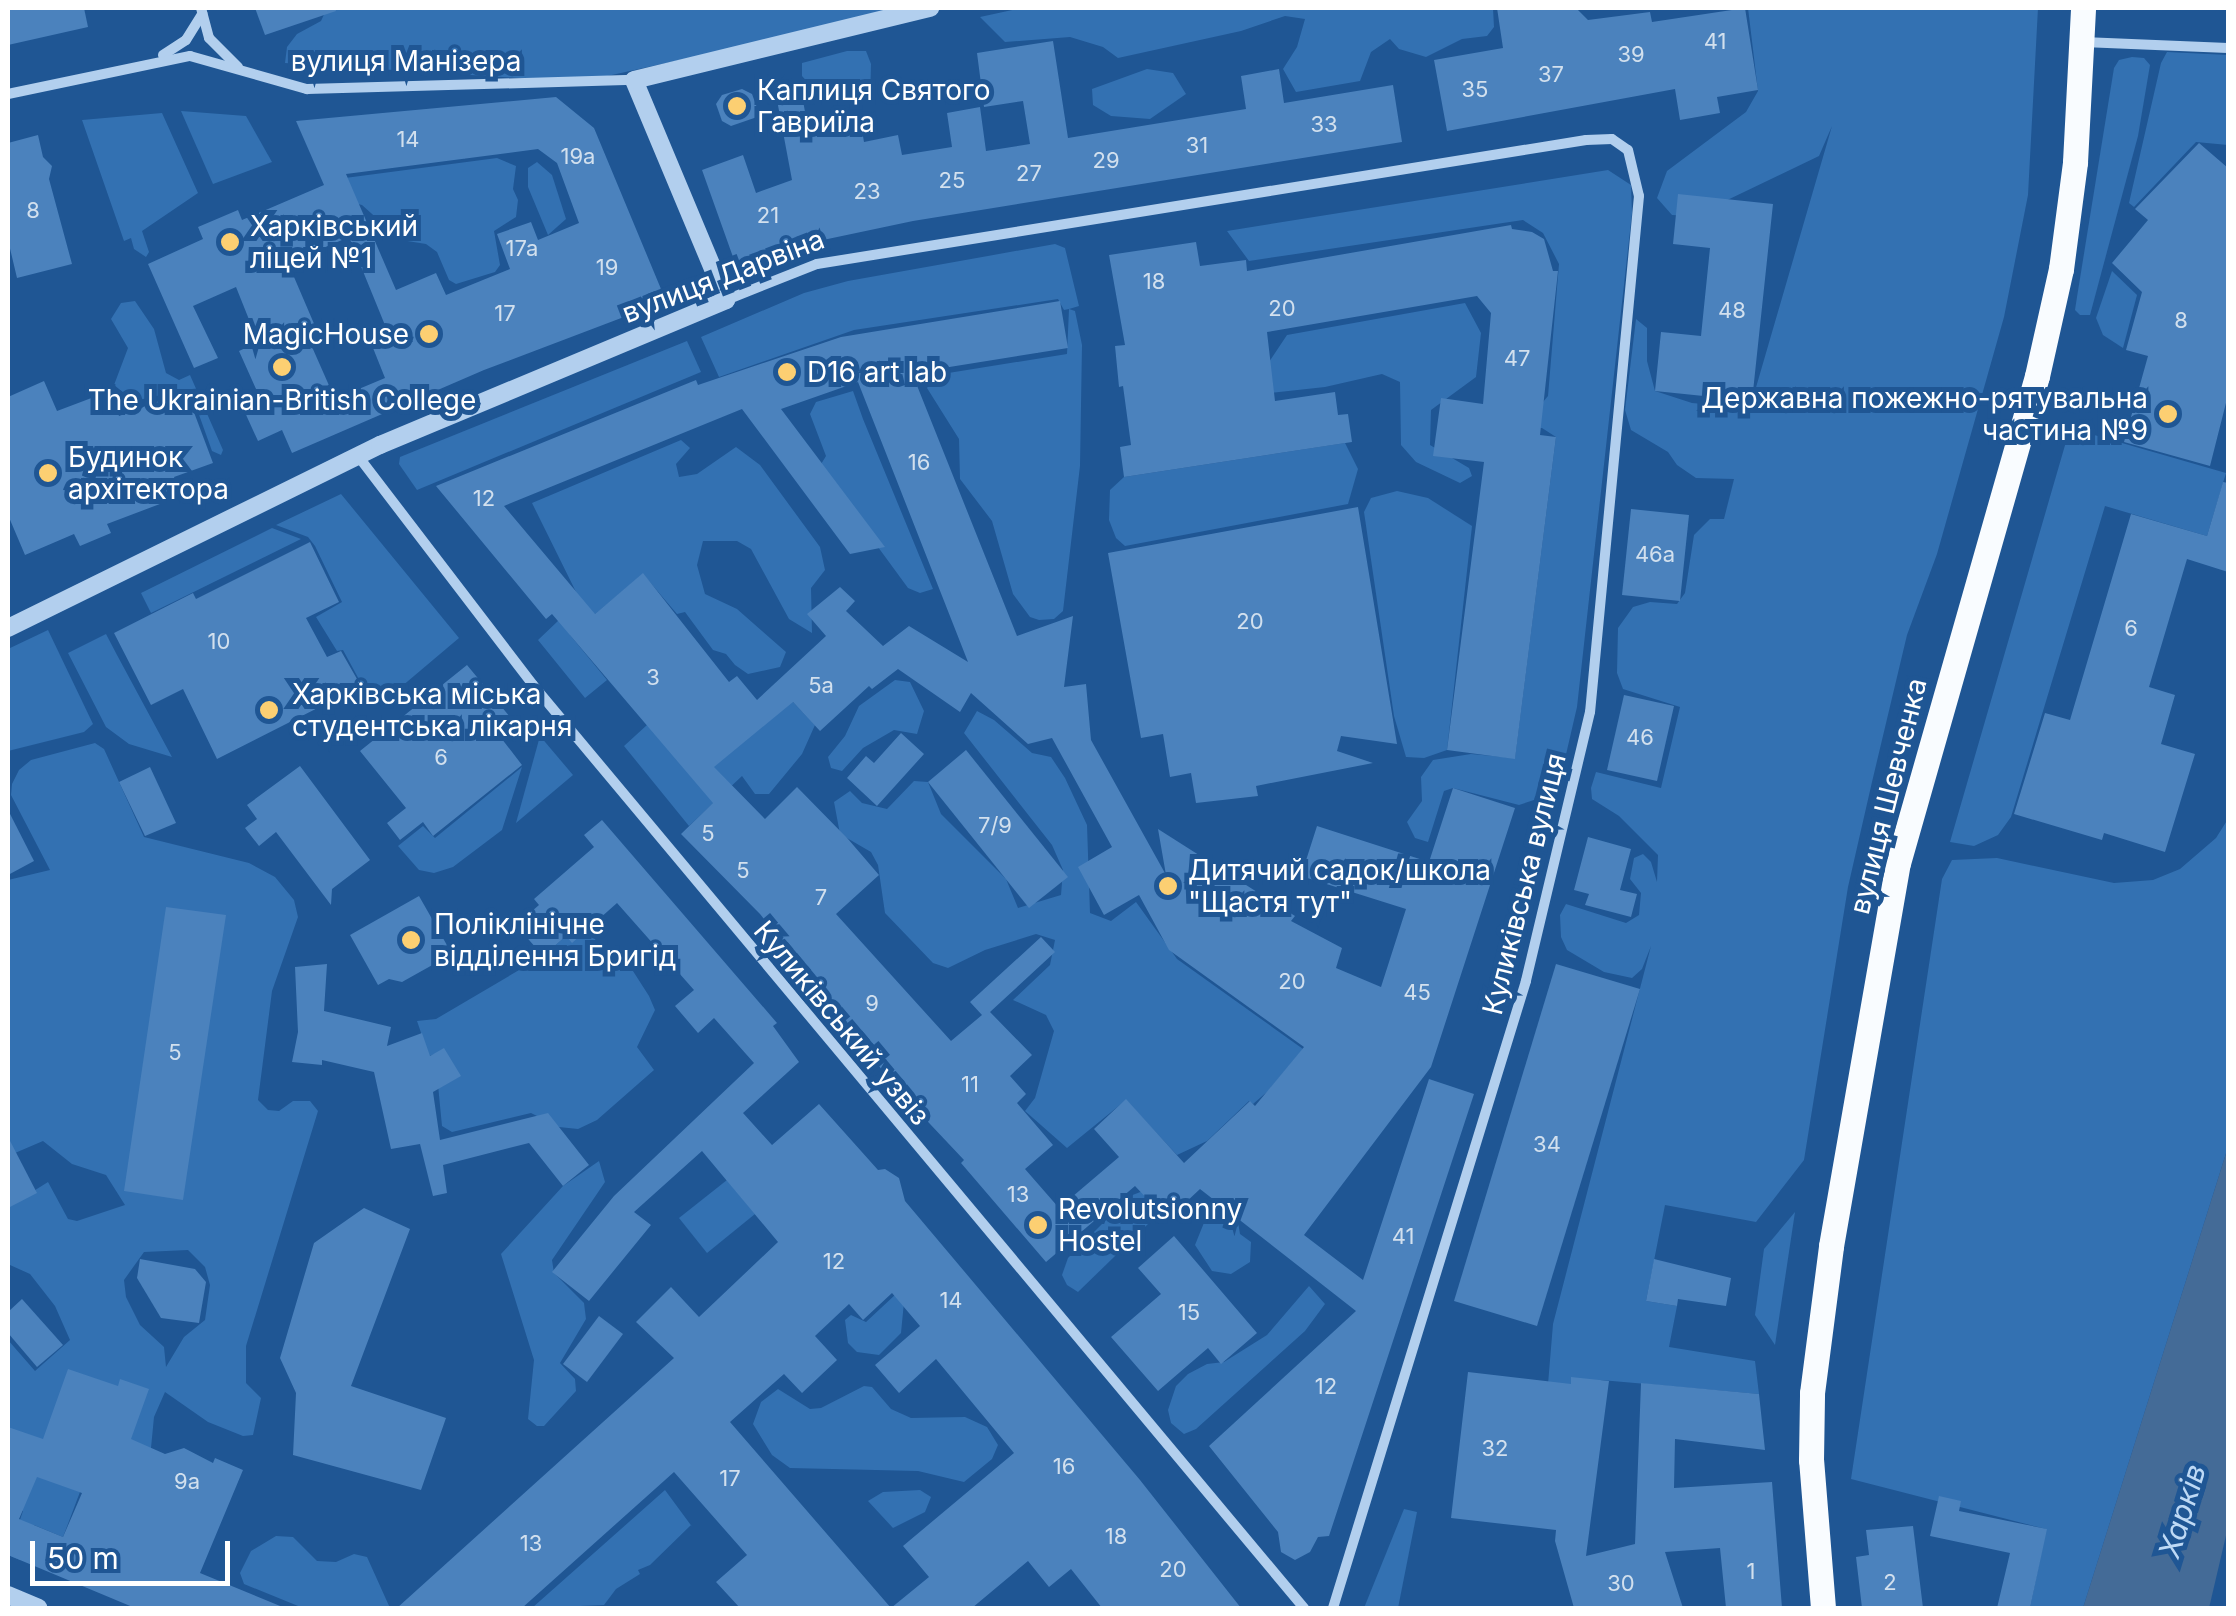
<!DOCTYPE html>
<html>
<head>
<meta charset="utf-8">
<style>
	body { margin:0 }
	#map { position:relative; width:2236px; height:1616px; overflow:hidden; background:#1f5694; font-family:Inter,sans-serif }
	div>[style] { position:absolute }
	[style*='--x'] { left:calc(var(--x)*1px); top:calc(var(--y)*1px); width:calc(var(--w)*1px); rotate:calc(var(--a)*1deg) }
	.green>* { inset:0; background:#3371b2 }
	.water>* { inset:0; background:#446b97 }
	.building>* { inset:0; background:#4b82bd }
	.minor>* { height:10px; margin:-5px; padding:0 5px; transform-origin:5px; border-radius:5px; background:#b2cfee }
	.tertiary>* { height:18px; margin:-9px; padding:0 9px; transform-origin:9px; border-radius:9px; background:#b2cfee }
	.primary>* { height:25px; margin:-12.5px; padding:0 12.5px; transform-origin:12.5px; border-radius:12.5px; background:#f9fcff }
	.dots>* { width:28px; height:28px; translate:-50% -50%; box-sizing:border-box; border:5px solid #1f5694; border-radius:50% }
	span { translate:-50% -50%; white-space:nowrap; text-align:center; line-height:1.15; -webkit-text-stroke:10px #1f5694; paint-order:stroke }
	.number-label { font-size:22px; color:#d2e0ee }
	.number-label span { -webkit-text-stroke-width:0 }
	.street-label { font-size:28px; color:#fff }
	.poi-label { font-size:28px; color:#fff }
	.left { translate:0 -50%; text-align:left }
	.right { translate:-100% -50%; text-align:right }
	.water-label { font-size:30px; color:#bed9f5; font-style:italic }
	.frame { position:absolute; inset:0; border:10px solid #fff; pointer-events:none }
	.scale { position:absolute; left:30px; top:1541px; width:200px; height:45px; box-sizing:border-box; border:5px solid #fff; border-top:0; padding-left:12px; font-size:30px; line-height:35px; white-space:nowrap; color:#fff; -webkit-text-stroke:8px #1f5694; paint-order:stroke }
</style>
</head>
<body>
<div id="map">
	<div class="green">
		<div style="clip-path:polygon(327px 8px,916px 8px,580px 82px,285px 63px,287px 47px,297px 34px,321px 21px)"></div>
		<div style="clip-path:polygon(1021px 8px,1493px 8px,1494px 27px,1487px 36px,1462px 39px,1426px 57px,1399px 49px,1390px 39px,1371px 52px,1360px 81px,1296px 92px,1283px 69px,1297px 47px,1305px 19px,1285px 16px,1241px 31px,1118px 58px,1103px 47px,1070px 37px,1005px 42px,980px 17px)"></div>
		<div style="clip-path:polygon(1748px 8px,2038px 8px,2028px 195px,2004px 317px,1937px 554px,1907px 635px,1872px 782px,1848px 887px,1804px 1160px,1756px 1222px,1665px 1205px,1646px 1301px,1677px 1306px,1669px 1347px,1755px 1361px,1759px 1394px,1601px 1380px,1598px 1390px,1548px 1384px,1553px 1324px,1651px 946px,1642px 969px,1632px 978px,1604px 972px,1567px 950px,1561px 937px,1560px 915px,1566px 904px,1626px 923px,1639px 915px,1641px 893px,1630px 879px,1634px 858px,1643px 854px,1651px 862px,1657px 882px,1658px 855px,1619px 816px,1592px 799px,1591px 788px,1596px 772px,1661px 788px,1680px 707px,1623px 689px,1617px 673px,1618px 628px,1633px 607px,1650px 602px,1677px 604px,1685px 593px,1694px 535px,1710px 519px,1724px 519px,1734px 479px,1696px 478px,1677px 465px,1668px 452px,1631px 430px,1625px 410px,1636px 319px,1647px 328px,1647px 361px,1655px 391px,1692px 403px,1750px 408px,1832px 126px,1819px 156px,1694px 216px,1672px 215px,1657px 198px,1667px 171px,1746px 112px,1758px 91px)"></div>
		<div style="clip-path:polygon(847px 51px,866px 51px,871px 64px,870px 104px,826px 103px,802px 76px,802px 63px)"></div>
		<div style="clip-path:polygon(2167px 52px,2228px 55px,2228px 145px,2196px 142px,2134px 207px,2129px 203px,2161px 63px)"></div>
		<div style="clip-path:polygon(2132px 57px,2144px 58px,2150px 65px,2138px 136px,2090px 315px,2080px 315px,2075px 310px,2077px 297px,2114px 68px,2119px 60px)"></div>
		<div style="clip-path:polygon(1147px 69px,1173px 73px,1186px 94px,1150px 119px,1111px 116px,1093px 105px,1092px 89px)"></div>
		<div style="clip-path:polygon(181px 111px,246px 116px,272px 162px,213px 184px)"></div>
		<div style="clip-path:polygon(162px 113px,198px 193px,142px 231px,149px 252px,146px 257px,134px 249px,131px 238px,124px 241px,82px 120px)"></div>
		<div style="clip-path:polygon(497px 158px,516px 166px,513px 189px,518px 200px,516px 217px,494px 231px,500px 265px,495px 272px,456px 284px,449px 280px,437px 252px,426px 244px,401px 240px,362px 205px,348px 202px,345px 178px)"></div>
		<div style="clip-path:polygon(537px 162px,552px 175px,566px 219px,548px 235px,528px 187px,528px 168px)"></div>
		<div style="clip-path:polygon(1608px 170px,1631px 185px,1632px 213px,1577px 707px,1555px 802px,1537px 799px,1519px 805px,1453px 788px,1444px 791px,1428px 842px,1415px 838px,1407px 822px,1422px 801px,1421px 777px,1433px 760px,1471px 754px,1515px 758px,1556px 437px,1542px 428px,1522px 427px,1548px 396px,1559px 264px,1543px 233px,1523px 220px,1249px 261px,1227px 231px)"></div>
		<div style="clip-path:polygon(1055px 244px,1065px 248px,1079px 306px,1069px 309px,1075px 311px,1082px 345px,1080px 466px,1063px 611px,1054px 619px,1039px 620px,1030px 617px,1013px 594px,992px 521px,960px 479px,959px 439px,927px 388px,936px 375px,1067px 354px,1069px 309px,1064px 310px,1058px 299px,854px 330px,719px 377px,701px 337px,804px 293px,848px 281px)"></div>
		<div style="clip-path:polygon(2112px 271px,2137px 295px,2123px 348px,2103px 335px,2096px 318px)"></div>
		<div style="clip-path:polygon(135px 301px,154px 329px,166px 373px,179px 380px,190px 375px,223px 450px,221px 455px,212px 451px,193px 398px,170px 393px,134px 401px,114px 385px,128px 348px,111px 319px,121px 303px)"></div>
		<div style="clip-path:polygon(1465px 303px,1481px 333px,1476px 377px,1431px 410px,1430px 445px,1469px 468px,1472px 476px,1460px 483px,1416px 462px,1401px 445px,1400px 382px,1382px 374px,1325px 387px,1144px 407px,1265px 368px,1287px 335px)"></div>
		<div style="clip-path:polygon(687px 341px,701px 372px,417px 490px,399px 464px,400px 457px)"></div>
		<div style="clip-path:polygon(853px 391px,863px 419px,933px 589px,920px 593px,908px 588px,856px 517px,815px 474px,826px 456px,810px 414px,816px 402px)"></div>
		<div style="clip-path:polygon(2070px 428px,2226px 473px,2207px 536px,2105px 506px,2011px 817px,1998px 835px,1974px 846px,1950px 842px)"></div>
		<div style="clip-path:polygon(681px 440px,690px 448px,676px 464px,679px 477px,697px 474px,736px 447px,760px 465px,820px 547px,825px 570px,811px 588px,812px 633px,789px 619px,751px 549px,737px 541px,703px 541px,697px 565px,705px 594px,737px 609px,786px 652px,780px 667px,748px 674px,735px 665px,726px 654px,713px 650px,685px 612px,677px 614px,643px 574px,570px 635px,607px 680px,585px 698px,538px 640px,580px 600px,532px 503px)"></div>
		<div style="clip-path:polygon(1345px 443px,1358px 469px,1348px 504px,1125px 546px,1116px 538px,1109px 520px,1110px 490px,1124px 477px)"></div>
		<div style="clip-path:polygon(1397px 491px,1428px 498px,1472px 526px,1447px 750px,1424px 758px,1406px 757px,1394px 716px,1364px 512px,1371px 498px)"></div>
		<div style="clip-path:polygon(341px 494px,459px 638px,382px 703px,362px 685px,343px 650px,337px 651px,316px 617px,342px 602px,315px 546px,308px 537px,276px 525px)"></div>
		<div style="clip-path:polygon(272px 528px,301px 539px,151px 613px,141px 593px)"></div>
		<div style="clip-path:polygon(48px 630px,93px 724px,84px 732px,8px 751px,8px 649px)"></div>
		<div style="clip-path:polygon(106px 634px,117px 655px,172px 757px,129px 744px,106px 727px,68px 653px)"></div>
		<div style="clip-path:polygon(895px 680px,910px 682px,924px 711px,917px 734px,894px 730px,863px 748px,842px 771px,831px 768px,828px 757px,845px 736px,859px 706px)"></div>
		<div style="clip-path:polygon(789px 698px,815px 725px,802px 754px,769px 794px,755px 794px,742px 776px,689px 826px,624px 746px,647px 725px)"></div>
		<div style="clip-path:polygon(977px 711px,994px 720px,1032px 753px,1051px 757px,1065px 778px,1087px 825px,1090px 913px,1111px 921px,1136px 902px,1177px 959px,1303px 1049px,1268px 1091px,1253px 1104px,1249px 1101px,1207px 1141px,1177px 1155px,1126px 1100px,1067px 1148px,1025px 1111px,1035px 1098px,1054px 1031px,1046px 1015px,1013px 1000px,1050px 965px,1055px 940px,1036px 934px,985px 950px,948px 968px,933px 963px,885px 913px,878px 865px,871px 852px,840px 834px,834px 802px,850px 791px,862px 803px,887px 809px,914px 781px,928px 782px,941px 814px,1006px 879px,1018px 908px,1061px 895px,1063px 870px,1052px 845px,964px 733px)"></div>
		<div style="clip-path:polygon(540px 736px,573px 775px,516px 823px)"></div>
		<div style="clip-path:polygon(evenodd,95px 743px,104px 749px,144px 837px,249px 863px,275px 877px,294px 900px,298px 917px,272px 991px,258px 1100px,268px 1110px,279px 1111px,293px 1101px,310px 1101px,318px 1111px,246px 1346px,246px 1383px,261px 1398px,253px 1435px,243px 1436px,208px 1422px,165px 1392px,154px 1417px,151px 1448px,111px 1505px,80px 1492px,63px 1537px,34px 1525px,20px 1560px,8px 1555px,23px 1511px,11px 1505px,19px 1486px,8px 1481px,8px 1340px,35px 1371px,70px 1340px,55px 1306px,30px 1274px,10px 1265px,8px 1269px,8px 1207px,48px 1182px,68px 1219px,77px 1221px,125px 1205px,106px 1175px,72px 1164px,43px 1141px,8px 1156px,8px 880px,50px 870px,11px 795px,12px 784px,19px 770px,31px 760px,95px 743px,188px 1250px,205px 1267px,210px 1285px,205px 1320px,184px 1337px,166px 1367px,164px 1347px,140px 1325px,126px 1297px,124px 1280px,144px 1252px,188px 1250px)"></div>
		<div style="clip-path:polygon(522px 767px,502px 830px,453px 867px,434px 873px,419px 870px,398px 846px,423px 826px,435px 838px)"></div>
		<div style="clip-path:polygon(2228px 819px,2228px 1147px,2083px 1608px,2030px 1608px,2046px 1529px,1851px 1479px,1942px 879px,1952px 860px,1997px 858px,2114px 883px,2153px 880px,2180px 869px,2216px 838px)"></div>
		<div style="clip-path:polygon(587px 929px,598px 943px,624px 957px,649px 996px,655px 1010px,637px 1047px,654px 1070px,597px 1120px,578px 1129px,559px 1127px,531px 1113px,452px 1132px,442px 1126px,435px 1054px,429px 1056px,417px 1021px,436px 1019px,543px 956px,566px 936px)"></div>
		<div style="clip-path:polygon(599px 1161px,605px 1182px,552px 1260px,554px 1273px,584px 1303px,586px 1319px,560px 1363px,575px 1379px,576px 1391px,544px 1426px,537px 1426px,528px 1419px,534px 1360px,501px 1254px,563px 1186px)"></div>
		<div style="clip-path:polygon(727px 1180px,755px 1214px,707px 1253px,679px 1218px)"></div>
		<div style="clip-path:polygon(1220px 1183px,1235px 1204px,1240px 1234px,1251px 1242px,1250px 1262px,1231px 1274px,1212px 1271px,1195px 1245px)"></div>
		<div style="clip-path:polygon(1143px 1191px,1150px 1202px,1149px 1223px,1078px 1292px,1067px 1285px,1062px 1275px,1068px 1258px,1130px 1196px)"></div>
		<div style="clip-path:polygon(1795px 1212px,1775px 1345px,1755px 1315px,1764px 1249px)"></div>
		<div style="clip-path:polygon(1309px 1286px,1325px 1304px,1305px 1331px,1196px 1429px,1184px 1434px,1171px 1423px,1168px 1410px,1176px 1386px,1188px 1374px,1207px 1364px,1224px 1362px,1267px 1335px)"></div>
		<div style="clip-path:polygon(896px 1294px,904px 1302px,901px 1333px,879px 1355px,857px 1352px,848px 1343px,845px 1320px,851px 1315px,866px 1322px)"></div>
		<div style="clip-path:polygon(864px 1386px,872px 1387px,891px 1409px,911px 1418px,965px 1417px,987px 1427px,998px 1445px,992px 1459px,964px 1482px,918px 1471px,790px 1468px,772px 1455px,753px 1424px,761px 1402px,778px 1389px,810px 1409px,821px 1408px)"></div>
		<div style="clip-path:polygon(665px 1490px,693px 1528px,691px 1525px,650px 1565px,638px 1570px,640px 1574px,616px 1589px,604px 1605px,532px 1608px)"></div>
		<div style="clip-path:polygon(920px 1490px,931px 1497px,925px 1512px,893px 1528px,868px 1501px,883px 1492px)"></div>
		<div style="clip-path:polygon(1404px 1509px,1417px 1512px,1398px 1608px,1364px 1608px)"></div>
		<div style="clip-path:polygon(276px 1536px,293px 1537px,317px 1561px,336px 1562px,354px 1554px,367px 1557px,390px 1608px,303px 1608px,244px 1584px,240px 1573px,251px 1551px)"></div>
	</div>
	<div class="water">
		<div style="clip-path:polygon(2228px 1147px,2228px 1527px,2209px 1608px,2083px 1608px)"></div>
	</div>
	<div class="building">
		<div style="clip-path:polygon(8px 8px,84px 8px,88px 27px,8px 45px)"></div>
		<div style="clip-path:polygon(255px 8px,335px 8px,336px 11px,265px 35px)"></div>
		<div style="clip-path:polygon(1497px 8px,1576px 8px,1588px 20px,1650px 12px,1652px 22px,1745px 8px,1758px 90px,1717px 97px,1720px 113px,1680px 120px,1675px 89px,1447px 131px,1434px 60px,1503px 48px)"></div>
		<div style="clip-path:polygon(1053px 41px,1068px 138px,1246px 109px,1241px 76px,1279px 69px,1284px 103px,1393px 85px,1402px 142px,913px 221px,823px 240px,748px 267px,733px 257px,702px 170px,743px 155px,756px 193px,792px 180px,777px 100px,802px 95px,807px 123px,859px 113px,864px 142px,898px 135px,902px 155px,952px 147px,947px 113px,980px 107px,986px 151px,1030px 144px,1023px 101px,984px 107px,977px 53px)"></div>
		<div style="clip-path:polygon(742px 89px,752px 94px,760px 116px,731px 126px,722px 121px,716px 104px,722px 95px)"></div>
		<div style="clip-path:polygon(evenodd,556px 97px,594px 128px,666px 301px,484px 370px,292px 453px,282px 430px,258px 441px,242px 406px,260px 398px,239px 351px,258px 342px,236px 287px,193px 306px,218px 358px,194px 368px,148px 264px,203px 239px,198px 227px,238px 210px,242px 220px,324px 185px,296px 121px,556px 97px,538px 149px,557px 163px,579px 223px,538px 240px,531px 222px,497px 234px,510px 269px,446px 295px,436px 273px,396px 290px,346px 174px,538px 149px,556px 97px,349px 237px,389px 335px,371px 343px,385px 378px,335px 399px,305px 331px,315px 326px,288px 263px,349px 237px)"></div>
		<div style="clip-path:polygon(38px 135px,43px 157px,52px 166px,49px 179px,72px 264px,17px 278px,8px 240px,8px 143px)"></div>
		<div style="clip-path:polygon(2199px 143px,2228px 168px,2228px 395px,2210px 466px,2124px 442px,2148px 356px,2126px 350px,2142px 292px,2112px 263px,2148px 220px,2135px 209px)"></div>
		<div style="clip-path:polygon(1678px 194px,1773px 204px,1752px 401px,1655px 391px,1661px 332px,1701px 336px,1710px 248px,1673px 244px)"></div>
		<div style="clip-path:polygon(1511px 225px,1512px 229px,1532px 232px,1544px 239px,1553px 271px,1558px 271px,1540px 435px,1556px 437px,1515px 759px,1447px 750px,1484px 462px,1433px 456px,1441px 398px,1483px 404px,1491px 313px,1477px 296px,1267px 332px,1275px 401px,1335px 392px,1338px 415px,1348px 414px,1352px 442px,1124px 477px,1120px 447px,1131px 445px,1123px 386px,1119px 387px,1115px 346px,1125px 345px,1109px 255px,1196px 242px,1200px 266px,1246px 260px,1247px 271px)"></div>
		<div style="clip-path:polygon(evenodd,1060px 301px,1068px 348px,912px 373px,1017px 636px,1073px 616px,1064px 687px,1086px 684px,1091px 740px,1166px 875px,1158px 829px,1295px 916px,1291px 921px,1342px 948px,1336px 968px,1381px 987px,1406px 909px,1301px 876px,1317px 826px,1429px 862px,1453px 788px,1515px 808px,1431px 1067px,1304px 1235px,1363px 1280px,1429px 1079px,1474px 1094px,1329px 1536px,1318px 1537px,1310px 1552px,1295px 1560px,1281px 1552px,1278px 1532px,1209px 1446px,1356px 1311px,1200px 1189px,1167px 1220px,1135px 1186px,1046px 1262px,961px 1163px,964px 1160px,897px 1089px,760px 914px,681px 834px,713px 803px,552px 614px,546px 619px,436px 486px,696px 380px,698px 385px,841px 337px,1060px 301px,858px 382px,968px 662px,909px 626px,883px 646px,846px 611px,855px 601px,840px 587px,807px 614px,826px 636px,757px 700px,737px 676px,729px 682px,643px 573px,595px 614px,504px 506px,742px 409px,850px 554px,885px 547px,781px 409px,858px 382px,1060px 301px,898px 669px,960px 712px,971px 693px,1028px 744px,1052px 738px,1112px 847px,1078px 867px,1104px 915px,1139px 895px,1169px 950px,1304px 1047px,1255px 1106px,1250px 1101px,1184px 1163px,1126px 1099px,1094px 1129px,1119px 1157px,1059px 1208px,1025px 1169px,1053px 1145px,1017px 1103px,1026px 1094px,1010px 1076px,1032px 1055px,990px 1012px,1055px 952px,1041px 937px,970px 1002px,982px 1015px,951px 1041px,836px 914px,879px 875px,848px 839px,797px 787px,765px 819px,714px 767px,793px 702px,820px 731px,869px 686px,872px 689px,898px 669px)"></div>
		<div style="clip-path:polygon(44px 381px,57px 411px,110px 391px,119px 416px,186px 391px,213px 463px,174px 477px,181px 496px,107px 524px,111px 533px,80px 546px,74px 534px,25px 555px,8px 515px,8px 397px)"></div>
		<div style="clip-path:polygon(2223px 482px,2228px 483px,2228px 572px,2187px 559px,2149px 687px,2175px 695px,2161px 744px,2195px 754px,2165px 852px,2104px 833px,2102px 840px,2014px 814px,2045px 713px,2070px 720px,2131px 514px,2207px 536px)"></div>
		<div style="clip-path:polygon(1358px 507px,1397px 744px,1341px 736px,1337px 751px,1373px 763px,1256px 786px,1258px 796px,1196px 803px,1191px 773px,1170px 777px,1163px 734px,1141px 738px,1108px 553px)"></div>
		<div style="clip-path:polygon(1631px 509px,1689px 515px,1680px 601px,1622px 595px)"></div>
		<div style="clip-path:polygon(310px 542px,339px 602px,306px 618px,327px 657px,341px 651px,361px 686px,217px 759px,183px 689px,151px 705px,114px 633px,193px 593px,196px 599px)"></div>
		<div style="clip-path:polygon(467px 665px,510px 717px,495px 730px,522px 765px,433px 836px,423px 822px,400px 840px,387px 823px,406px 808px,360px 751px)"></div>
		<div style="clip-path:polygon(1624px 695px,1674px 706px,1657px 781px,1607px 770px)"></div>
		<div style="clip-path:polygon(901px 733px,924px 754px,877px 806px,847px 778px,866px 756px,874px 763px)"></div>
		<div style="clip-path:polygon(966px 750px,1068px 877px,1029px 908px,928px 782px)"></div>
		<div style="clip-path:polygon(300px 766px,370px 860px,332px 889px,331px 905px,276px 832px,259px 846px,245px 828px,257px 819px,247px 805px)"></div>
		<div style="clip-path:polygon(150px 767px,176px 823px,145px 836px,119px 782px)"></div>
		<div style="clip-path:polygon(8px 810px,34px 861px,8px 875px)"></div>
		<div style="clip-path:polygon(evenodd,602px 820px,777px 1023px,773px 1026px,799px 1062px,743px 1113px,772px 1145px,819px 1104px,878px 1170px,885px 1169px,899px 1178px,905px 1201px,1140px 1480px,1241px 1608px,1102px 1608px,1071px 1569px,1049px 1587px,1028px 1561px,972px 1608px,740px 1608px,716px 1582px,747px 1555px,674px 1472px,522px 1608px,397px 1608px,674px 1358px,636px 1322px,671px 1287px,699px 1317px,778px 1242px,702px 1151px,634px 1212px,651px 1225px,589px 1301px,552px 1272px,614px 1196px,754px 1063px,714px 1018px,698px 1033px,675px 1006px,694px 990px,617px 903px,572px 943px,566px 936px,543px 956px,516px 925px,539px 905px,534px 899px,594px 847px,584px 835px,602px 820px,892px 1293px,920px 1326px,875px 1365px,899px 1393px,936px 1359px,1014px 1453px,903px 1546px,929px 1577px,891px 1608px,730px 1422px,784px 1374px,802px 1393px,837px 1360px,815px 1336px,849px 1304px,863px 1320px,892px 1293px)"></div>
		<div style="clip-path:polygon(1588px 837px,1631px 849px,1620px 890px,1637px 894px,1631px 917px,1585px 905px,1589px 894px,1574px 890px)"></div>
		<div style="clip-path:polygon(419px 896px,452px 954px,402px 982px,389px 979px,378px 985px,350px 935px)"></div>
		<div style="clip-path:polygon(166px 907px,226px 915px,183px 1200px,124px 1191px)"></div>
		<div style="clip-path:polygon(327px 964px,324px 1011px,391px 1027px,387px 1046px,422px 1033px,430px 1056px,444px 1048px,461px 1076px,433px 1092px,440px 1140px,548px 1113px,589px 1165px,563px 1186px,529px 1143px,443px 1165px,447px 1193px,433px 1196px,420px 1144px,391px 1149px,374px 1072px,322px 1060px,322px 1065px,292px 1062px,298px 1032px,295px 967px)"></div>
		<div style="clip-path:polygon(1556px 964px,1640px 989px,1537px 1326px,1454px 1301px)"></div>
		<div style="clip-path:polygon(8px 1137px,37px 1193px,8px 1208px)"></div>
		<div style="clip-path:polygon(364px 1208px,410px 1229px,351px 1386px,446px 1418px,421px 1490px,293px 1455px,296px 1393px,280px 1358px,314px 1243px)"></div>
		<div style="clip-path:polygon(1174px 1236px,1257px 1333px,1221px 1364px,1208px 1348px,1158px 1391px,1111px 1337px,1161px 1294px,1138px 1268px)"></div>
		<div style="clip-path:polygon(140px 1259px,195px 1269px,206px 1282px,199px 1323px,161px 1318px,137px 1278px)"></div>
		<div style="clip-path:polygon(1654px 1259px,1731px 1278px,1726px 1306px,1678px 1299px,1677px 1306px,1646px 1301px)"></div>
		<div style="clip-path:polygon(22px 1299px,63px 1345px,37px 1367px,8px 1333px,8px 1312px)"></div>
		<div style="clip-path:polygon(599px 1316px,623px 1334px,587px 1382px,563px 1364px)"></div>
		<div style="clip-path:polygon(evenodd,68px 1369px,118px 1386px,120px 1379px,149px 1389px,131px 1439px,165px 1454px,184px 1448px,213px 1463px,215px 1458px,243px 1470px,200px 1573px,285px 1608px,135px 1608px,8px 1555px,8px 1427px,43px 1439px,68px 1369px,37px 1477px,82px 1493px,63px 1537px,19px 1519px,37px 1477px)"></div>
		<div style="clip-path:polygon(1468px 1372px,1571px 1384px,1571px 1377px,1609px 1381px,1586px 1556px,1635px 1544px,1641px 1383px,1759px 1394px,1765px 1450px,1675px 1439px,1674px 1488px,1772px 1482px,1782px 1608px,1726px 1608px,1720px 1548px,1665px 1552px,1683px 1608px,1574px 1608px,1555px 1541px,1556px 1530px,1451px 1518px)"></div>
		<div style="clip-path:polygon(1939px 1496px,1961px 1501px,1959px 1511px,2047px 1529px,2030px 1608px,1997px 1608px,2010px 1553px,1930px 1536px)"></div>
		<div style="clip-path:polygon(1913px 1526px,1923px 1608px,1862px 1608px,1856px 1557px,1869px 1555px,1866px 1530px)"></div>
	</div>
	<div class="minor">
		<div style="--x:201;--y:8;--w:31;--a:75"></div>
		<div style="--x:209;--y:38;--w:41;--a:45"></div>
		<div style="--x:2083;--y:42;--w:145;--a:2.4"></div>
		<div style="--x:163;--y:55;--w:27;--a:-33"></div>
		<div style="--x:186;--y:40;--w:31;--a:-58"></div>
		<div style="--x:8;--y:94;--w:186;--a:-11.8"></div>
		<div style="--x:190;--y:56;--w:122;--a:15.8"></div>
		<div style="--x:307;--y:89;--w:327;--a:-1.6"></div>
		<div style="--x:726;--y:300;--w:98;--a:-21.6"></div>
		<div style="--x:817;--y:264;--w:779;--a:-9.16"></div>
		<div style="--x:1586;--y:140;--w:26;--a:-2"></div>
		<div style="--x:1612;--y:139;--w:19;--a:35"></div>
		<div style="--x:1628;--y:150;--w:47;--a:76.6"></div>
		<div style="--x:1639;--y:196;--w:518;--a:95.42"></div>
		<div style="--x:1590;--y:712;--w:277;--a:103.4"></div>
		<div style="--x:1526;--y:981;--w:656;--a:107.11"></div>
		<div style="--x:358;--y:456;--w:288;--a:52.6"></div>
		<div style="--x:533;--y:685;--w:1203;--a:50.13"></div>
	</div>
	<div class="tertiary">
		<div style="--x:8;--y:628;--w:415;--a:-26.2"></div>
		<div style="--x:380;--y:445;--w:375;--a:-22.7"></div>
		<div style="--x:726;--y:300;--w:238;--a:-112.7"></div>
		<div style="--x:634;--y:80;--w:305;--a:-13.7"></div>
		<div style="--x:8;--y:1595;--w:33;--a:23"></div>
	</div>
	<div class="primary">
		<div style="--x:1823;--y:1608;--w:148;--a:-94.6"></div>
		<div style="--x:1811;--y:1460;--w:67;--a:-89.1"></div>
		<div style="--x:1812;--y:1393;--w:148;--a:-82.6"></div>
		<div style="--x:1831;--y:1246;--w:389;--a:-80.1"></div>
		<div style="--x:1898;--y:863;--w:506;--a:-74.07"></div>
		<div style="--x:2037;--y:376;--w:110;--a:-77.4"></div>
		<div style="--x:2061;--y:269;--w:108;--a:-82.5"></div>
		<div style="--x:2075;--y:162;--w:154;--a:-87"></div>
	</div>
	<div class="dots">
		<div style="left:737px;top:106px;background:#fccf72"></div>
		<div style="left:230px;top:242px;background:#fccf72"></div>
		<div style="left:429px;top:334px;background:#fccf72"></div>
		<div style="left:282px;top:367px;background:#fccf72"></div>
		<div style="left:787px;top:372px;background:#fccf72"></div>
		<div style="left:2168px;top:414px;background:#fccf72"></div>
		<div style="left:48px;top:473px;background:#fccf72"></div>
		<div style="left:269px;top:710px;background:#fccf72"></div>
		<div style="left:1168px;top:886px;background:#fccf72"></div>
		<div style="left:411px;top:940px;background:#fccf72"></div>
		<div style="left:1038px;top:1225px;background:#fccf72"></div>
	</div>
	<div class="number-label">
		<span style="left:1715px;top:42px">41</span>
		<span style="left:1631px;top:55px">39</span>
		<span style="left:1551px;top:75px">37</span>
		<span style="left:1475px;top:90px">35</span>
		<span style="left:1324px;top:125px">33</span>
		<span style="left:408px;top:140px">14</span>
		<span style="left:1197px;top:146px">31</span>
		<span style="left:578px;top:157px">19а</span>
		<span style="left:1106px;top:161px">29</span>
		<span style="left:1029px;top:174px">27</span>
		<span style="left:952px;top:181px">25</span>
		<span style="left:867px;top:192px">23</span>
		<span style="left:33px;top:211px">8</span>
		<span style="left:768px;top:216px">21</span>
		<span style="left:522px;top:249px">17а</span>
		<span style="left:607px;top:268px">19</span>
		<span style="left:1154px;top:282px">18</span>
		<span style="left:1282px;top:309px">20</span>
		<span style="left:1732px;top:311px">48</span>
		<span style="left:505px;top:314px">17</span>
		<span style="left:2181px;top:321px">8</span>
		<span style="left:1517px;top:359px">47</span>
		<span style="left:919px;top:463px">16</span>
		<span style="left:484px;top:499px">12</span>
		<span style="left:1655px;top:555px">46а</span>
		<span style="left:1250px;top:622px">20</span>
		<span style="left:2131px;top:629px">6</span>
		<span style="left:219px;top:642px">10</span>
		<span style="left:653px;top:678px">3</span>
		<span style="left:821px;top:686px">5а</span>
		<span style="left:1640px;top:738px">46</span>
		<span style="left:441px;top:758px">6</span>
		<span style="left:995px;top:826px">7/9</span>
		<span style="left:708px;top:834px">5</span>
		<span style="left:743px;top:871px">5</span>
		<span style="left:821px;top:898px">7</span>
		<span style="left:1292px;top:982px">20</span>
		<span style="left:1417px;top:993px">45</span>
		<span style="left:872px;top:1004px">9</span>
		<span style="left:175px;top:1053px">5</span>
		<span style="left:970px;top:1085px">11</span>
		<span style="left:1547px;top:1145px">34</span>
		<span style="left:1018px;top:1195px">13</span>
		<span style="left:1403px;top:1237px">41</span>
		<span style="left:834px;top:1262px">12</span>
		<span style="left:951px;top:1301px">14</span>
		<span style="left:1189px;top:1313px">15</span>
		<span style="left:1326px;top:1387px">12</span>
		<span style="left:1495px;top:1449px">32</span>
		<span style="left:1064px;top:1467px">16</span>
		<span style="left:730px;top:1479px">17</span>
		<span style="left:187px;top:1482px">9а</span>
		<span style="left:1116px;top:1537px">18</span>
		<span style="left:531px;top:1544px">13</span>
		<span style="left:1173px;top:1570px">20</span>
		<span style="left:1751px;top:1572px">1</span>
		<span style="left:1890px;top:1583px">2</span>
		<span style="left:1621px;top:1584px">30</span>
	</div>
	<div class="street-label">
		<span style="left:406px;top:61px">вулиця Манізера</span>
		<span style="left:723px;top:276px;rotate:-21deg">вулиця Дарвіна</span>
		<span style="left:1888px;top:796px;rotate:-76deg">вулиця Шевченка</span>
		<span style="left:1524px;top:884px;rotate:-76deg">Куликівська вулиця</span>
		<span style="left:842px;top:1023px;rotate:50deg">Куликівський узвіз</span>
	</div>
	<div class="poi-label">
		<span class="left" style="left:757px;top:106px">Каплиця Святого<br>Гавриїла</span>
		<span class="left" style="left:250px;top:242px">Харківський<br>ліцей №1</span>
		<span class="right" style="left:409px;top:334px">MagicHouse</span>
		<span class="left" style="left:807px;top:372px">D16 art lab</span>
		<span class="right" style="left:2148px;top:414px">Державна пожежно-рятувальна<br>частина №9</span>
		<span style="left:282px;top:400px">The Ukrainian-British College</span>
		<span class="left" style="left:68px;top:473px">Будинок<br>архітектора</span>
		<span class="left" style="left:292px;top:710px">Харківська міська<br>студентська лікарня</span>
		<span class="left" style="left:1188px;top:886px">Дитячий садок/школа<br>"Щастя тут"</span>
		<span class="left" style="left:434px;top:940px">Поліклінічне<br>відділення Бригід</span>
		<span class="left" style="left:1058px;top:1225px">Revolutsionny<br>Hostel</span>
	</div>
	<div class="water-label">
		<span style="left:2182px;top:1511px;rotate:-73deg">Харків</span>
	</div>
	<div class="frame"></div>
	<div class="scale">50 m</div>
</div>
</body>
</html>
